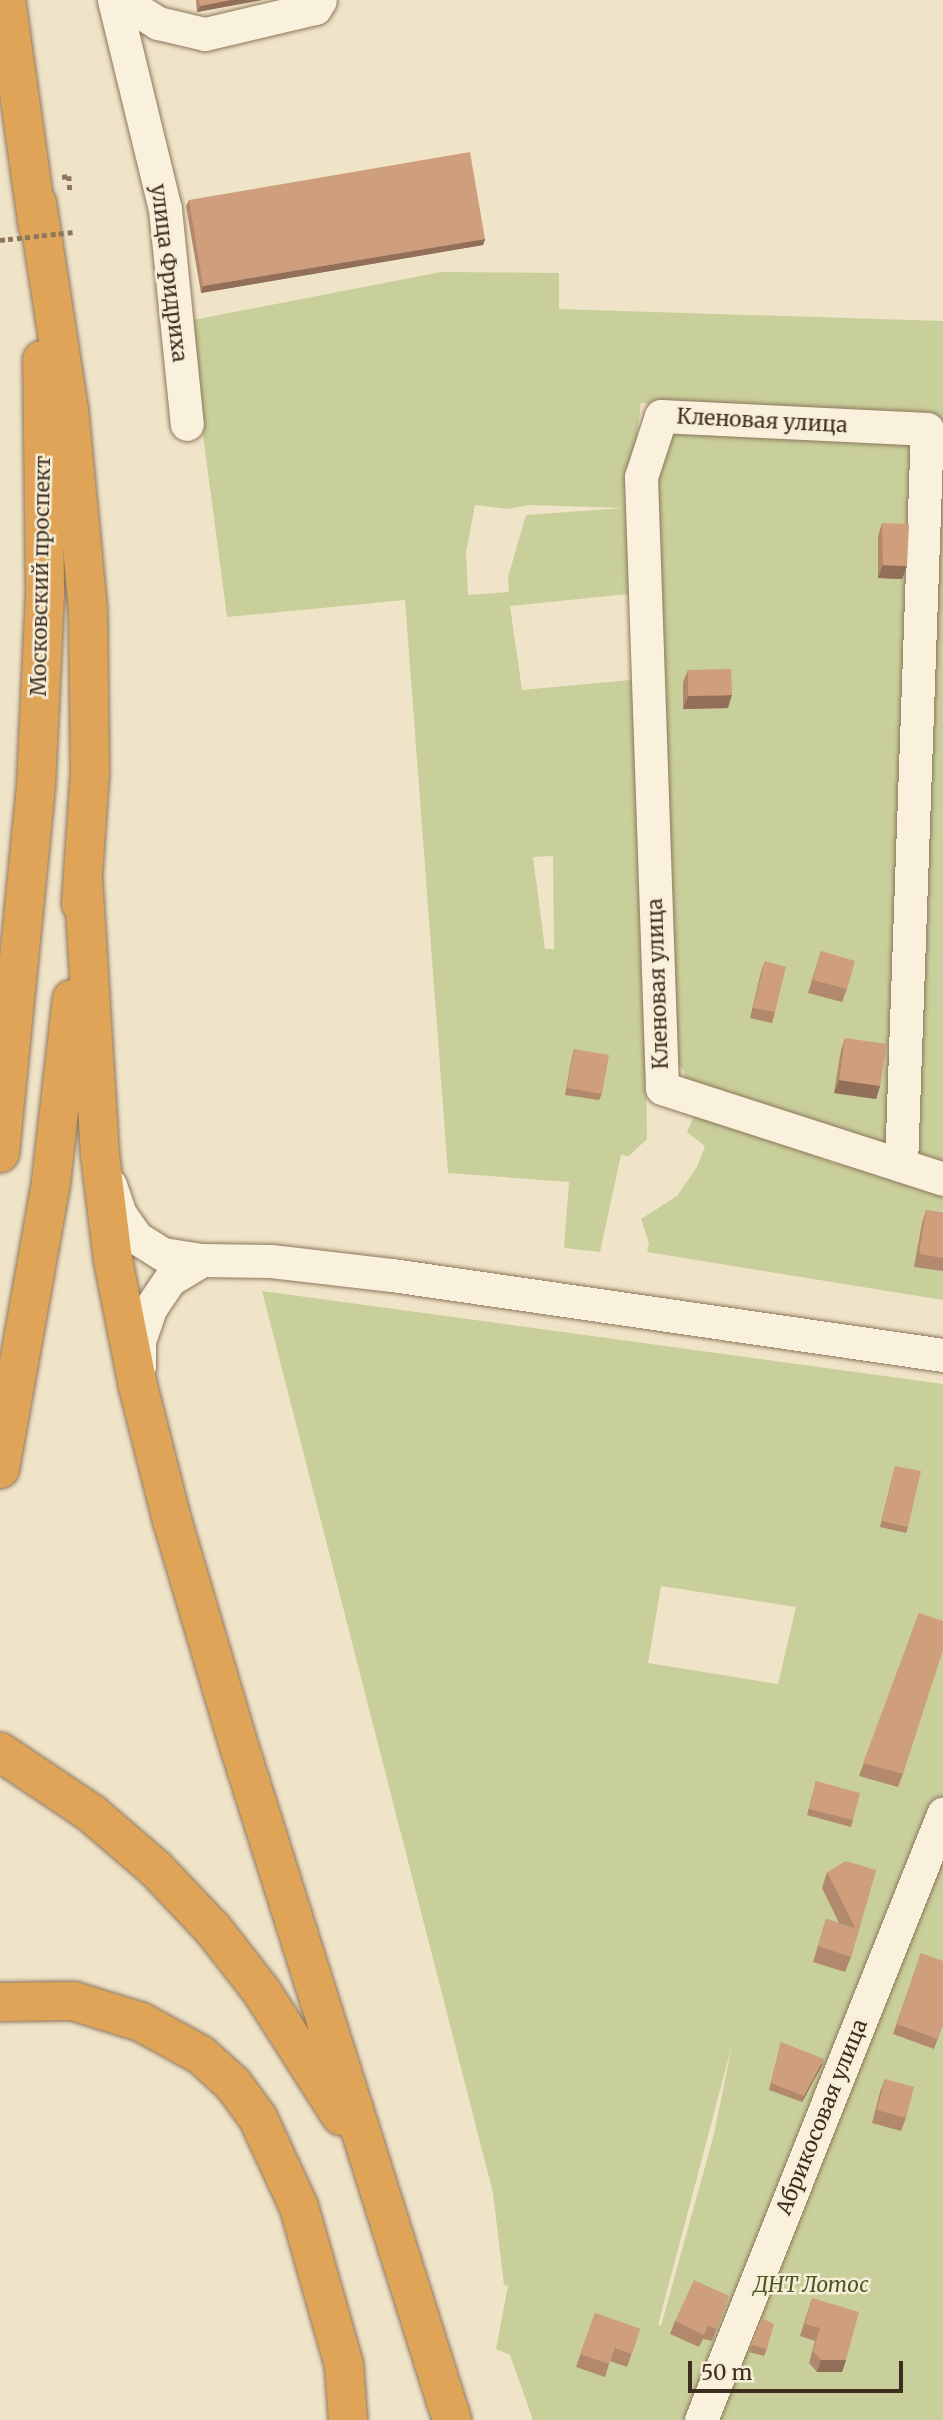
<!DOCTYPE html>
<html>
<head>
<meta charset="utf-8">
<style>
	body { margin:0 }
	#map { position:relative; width:943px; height:2420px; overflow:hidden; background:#f0e4c8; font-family:Merriweather,serif }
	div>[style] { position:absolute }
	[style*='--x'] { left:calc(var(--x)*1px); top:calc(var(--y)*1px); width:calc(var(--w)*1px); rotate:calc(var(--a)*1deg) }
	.green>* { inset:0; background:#c9cf9b }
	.path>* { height:4.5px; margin-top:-2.25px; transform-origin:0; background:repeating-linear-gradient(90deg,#8d765c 0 5px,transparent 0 8.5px) }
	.roads { filter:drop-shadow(0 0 2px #8d765c) drop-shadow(0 0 2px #8d765c) }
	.minor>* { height:33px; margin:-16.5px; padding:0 16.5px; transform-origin:16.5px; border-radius:16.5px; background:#faf1dc }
	.highway>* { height:38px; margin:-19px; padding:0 19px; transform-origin:19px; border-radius:19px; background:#e0a458 }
	.path-bridge>* { height:4.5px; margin-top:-2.25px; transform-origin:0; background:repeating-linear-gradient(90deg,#8d765c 0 5px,transparent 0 8.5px) }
	.wall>* { inset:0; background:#b2896c }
	.shaded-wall>* { inset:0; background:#916f58 }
	.building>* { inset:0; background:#cf9f7d }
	span { translate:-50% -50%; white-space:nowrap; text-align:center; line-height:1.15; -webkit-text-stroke:5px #f7eed8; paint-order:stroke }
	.street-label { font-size:21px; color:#3d2e20 }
	.park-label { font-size:21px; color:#4d5a26; font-style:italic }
	.scale { position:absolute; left:688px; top:2361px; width:215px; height:32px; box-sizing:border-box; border:4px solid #3d2e20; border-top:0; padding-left:9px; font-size:21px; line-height:24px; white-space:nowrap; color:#3d2e20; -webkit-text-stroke:5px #f7eed8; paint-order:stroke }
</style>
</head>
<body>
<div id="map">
	<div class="green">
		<div style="clip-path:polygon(evenodd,441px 272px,559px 273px,559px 309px,943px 321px,943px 1161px,918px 1158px,938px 426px,729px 414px,641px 403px,634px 457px,638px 593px,510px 606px,522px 690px,641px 679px,647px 1139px,629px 1156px,621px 1155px,600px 1252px,564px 1248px,569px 1182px,448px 1173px,405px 600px,227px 617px,188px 321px,441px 272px,475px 505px,508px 509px,528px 505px,623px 508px,526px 515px,508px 577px,509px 592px,468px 595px,466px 553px,475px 505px,441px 272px,553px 856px,554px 949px,545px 949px,533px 857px,553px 856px)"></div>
		<div style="clip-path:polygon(664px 431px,902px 434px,921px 450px,892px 1142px,884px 1154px,684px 1080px,684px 1071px,665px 1050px,649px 477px)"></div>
		<div style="clip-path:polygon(696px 1111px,836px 1164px,905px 1178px,943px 1193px,943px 1300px,647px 1252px,649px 1243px,641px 1219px,677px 1196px,697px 1167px,705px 1146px,687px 1132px)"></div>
		<div style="clip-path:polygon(evenodd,262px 1291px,943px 1384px,943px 2420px,533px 2420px,510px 2355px,496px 2349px,508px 2286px,504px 2285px,493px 2193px,262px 1291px,661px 1586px,796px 1607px,778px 1684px,648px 1663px,661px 1586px,262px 1291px,732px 2045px,714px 2134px,661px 2326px,658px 2325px,732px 2045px)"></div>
	</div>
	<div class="path">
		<div style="--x:62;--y:177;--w:7;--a:-8"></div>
		<div style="--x:69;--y:176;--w:16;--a:86"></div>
	</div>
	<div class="roads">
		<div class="minor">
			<div style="--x:114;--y:0;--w:215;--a:76.3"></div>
			<div style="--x:165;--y:209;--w:216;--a:84.2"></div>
			<div style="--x:121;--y:0;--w:44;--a:31.9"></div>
			<div style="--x:158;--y:23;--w:48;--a:13.2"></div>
			<div style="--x:205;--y:34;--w:113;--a:-13.3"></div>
			<div style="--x:315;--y:8;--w:9;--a:-58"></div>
			<div style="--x:901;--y:1165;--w:736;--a:-87.98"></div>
			<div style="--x:927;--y:429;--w:266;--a:-177.2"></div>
			<div style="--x:661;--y:416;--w:64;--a:108.2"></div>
			<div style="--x:641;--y:477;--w:611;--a:88.03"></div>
			<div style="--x:662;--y:1088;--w:295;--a:17.9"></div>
			<div style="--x:110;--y:1185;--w:31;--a:71"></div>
			<div style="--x:120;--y:1214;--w:29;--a:55"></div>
			<div style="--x:137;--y:1238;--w:31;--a:32"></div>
			<div style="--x:163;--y:1254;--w:39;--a:9"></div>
			<div style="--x:202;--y:1260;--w:37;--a:149"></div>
			<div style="--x:170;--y:1279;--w:36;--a:124"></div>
			<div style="--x:150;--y:1309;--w:34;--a:109"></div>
			<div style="--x:139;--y:1341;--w:25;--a:90"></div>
			<div style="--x:202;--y:1260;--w:69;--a:0.8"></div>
			<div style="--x:271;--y:1261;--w:122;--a:6.6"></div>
			<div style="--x:392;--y:1275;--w:557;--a:8.26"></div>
			<div style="--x:701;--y:2420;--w:653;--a:-68.23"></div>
		</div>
		<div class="highway">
			<div style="--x:6;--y:0;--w:229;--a:82"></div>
			<div style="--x:37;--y:203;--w:208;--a:81.2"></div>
			<div style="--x:69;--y:409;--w:202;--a:84.6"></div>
			<div style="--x:88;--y:610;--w:162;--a:89.3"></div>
			<div style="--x:90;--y:772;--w:132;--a:93.9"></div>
			<div style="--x:83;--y:877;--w:278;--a:86.5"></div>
			<div style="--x:100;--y:1154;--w:107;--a:83"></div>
			<div style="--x:113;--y:1260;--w:128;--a:78.8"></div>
			<div style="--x:138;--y:1386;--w:138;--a:75.8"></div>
			<div style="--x:172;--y:1520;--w:239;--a:73.5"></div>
			<div style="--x:240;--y:1749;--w:704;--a:72.47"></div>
			<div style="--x:0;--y:1153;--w:370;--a:-84.4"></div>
			<div style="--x:36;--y:785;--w:194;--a:-87.3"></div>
			<div style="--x:45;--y:591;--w:231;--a:-90.7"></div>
			<div style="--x:0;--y:1469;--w:291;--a:-79.9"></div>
			<div style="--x:51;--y:1182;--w:184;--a:-83.5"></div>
			<div style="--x:0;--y:1752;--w:110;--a:33.8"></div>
			<div style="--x:91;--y:1813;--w:86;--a:40.7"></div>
			<div style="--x:156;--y:1869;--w:83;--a:46.5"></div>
			<div style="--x:213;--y:1929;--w:80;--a:52.1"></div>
			<div style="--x:262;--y:1992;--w:147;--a:57.5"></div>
			<div style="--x:0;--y:2002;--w:73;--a:-0.8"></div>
			<div style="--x:73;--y:2001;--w:71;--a:17.2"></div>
			<div style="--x:141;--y:2022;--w:68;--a:28.8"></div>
			<div style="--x:201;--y:2055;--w:43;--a:42.2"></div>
			<div style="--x:233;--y:2084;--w:42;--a:53.7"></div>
			<div style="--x:258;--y:2118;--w:98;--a:65.3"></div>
			<div style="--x:299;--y:2207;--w:164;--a:74.1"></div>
			<div style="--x:344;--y:2365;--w:55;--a:85.8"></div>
		</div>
	</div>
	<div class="path-bridge">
		<div style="--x:0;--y:240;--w:74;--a:-6.2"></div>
	</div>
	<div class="wall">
		<div style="clip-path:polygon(196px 0,262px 0,197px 12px)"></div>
		<div style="clip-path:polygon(189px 200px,485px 239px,483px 245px,201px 293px,186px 206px)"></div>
		<div style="clip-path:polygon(882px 523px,907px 566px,902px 579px,878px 578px,878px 536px)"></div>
		<div style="clip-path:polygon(688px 670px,728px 708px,683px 709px,683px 682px)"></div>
		<div style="clip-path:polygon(821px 951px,847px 989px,842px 1002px,808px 993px)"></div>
		<div style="clip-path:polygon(765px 961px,775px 1012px,772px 1023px,750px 1018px,761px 972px)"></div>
		<div style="clip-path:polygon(845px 1038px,880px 1086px,876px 1099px,834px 1093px,841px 1050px)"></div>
		<div style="clip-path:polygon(574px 1049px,602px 1094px,599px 1100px,565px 1095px,572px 1056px)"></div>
		<div style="clip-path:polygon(926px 1210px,943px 1213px,943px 1271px,914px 1267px,922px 1223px)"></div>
		<div style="clip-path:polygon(895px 1466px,908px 1527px,906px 1533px,880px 1527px)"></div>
		<div style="clip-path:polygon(919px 1613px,903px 1774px,898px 1787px,859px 1776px)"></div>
		<div style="clip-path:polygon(816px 1781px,853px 1820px,851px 1827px,807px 1815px)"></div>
		<div style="clip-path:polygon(876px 1870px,851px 1957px,845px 1972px,813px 1962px,826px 1919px,839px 1923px,822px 1888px,827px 1872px)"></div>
		<div style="clip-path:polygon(921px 1953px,943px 2024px,934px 2049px,893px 2034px)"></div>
		<div style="clip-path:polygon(781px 2042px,822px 2065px,802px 2102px,769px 2090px)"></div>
		<div style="clip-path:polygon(885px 2079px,906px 2118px,901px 2131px,872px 2123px,880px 2092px)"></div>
		<div style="clip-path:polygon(729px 2296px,712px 2341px,703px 2339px,699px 2347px,670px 2334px,675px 2321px)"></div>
		<div style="clip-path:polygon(812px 2298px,846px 2360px,842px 2372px,817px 2372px,809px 2363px,815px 2341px,800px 2336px)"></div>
		<div style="clip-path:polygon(595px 2313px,640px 2329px,627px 2367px,610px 2361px,605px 2377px,576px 2367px)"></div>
		<div style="clip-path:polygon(762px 2318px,767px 2349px,764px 2356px,749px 2352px)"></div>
	</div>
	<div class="shaded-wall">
		<div style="clip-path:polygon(231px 0,262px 0,197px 12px,200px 6px)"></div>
		<div style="clip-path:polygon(485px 239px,483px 245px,201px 293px,203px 286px)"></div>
		<div style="clip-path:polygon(883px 565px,907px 566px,902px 579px,878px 578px)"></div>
		<div style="clip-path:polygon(732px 695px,728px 708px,683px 709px,688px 696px)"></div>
		<div style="clip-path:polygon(839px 1080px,880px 1086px,876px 1099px,834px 1093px)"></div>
		<div style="clip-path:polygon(824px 2059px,822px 2065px,802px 2102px,804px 2096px)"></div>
		<div style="clip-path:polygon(821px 2360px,846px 2360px,842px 2372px,817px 2372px)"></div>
	</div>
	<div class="building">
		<div style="clip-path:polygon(199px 0,231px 0,200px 6px)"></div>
		<div style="clip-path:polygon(470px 152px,485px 239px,203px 286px,189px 200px)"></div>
		<div style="clip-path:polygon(882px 523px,909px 524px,907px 566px,883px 565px)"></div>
		<div style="clip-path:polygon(731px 669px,732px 695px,688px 696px,688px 670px)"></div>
		<div style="clip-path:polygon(821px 951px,855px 961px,847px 989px,813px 980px)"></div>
		<div style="clip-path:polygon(765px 961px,786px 967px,775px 1012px,753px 1008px)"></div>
		<div style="clip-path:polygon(845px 1038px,887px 1044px,880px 1086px,839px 1080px)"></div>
		<div style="clip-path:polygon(574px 1049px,609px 1055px,602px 1094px,567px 1088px)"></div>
		<div style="clip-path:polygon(926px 1210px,943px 1213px,943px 1258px,919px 1254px)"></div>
		<div style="clip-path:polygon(895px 1466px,921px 1471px,908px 1527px,882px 1521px)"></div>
		<div style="clip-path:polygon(919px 1613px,943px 1621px,943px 1650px,903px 1774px,863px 1763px)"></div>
		<div style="clip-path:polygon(816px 1781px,860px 1793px,853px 1820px,809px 1809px)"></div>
		<div style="clip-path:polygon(846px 1861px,876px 1870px,851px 1957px,818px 1946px,826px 1919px,855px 1928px,827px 1872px)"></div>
		<div style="clip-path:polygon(921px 1953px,943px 1961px,943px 2024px,937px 2039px,897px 2024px)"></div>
		<div style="clip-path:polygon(781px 2042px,824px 2059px,804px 2096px,771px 2083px)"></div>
		<div style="clip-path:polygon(885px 2079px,914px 2087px,906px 2118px,877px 2110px)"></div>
		<div style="clip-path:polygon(694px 2280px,729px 2296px,716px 2329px,708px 2326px,704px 2335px,675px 2321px)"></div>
		<div style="clip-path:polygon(812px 2298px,859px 2312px,846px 2360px,821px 2360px,813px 2351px,820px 2328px,805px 2324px)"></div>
		<div style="clip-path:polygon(595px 2313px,640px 2329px,632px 2354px,615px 2348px,609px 2364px,580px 2354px)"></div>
		<div style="clip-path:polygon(762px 2318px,774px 2324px,767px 2349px,751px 2345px)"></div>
	</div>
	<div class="street-label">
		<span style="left:169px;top:273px;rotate:83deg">улица Фридриха</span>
		<span style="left:762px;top:421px;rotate:3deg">Кленовая улица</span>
		<span style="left:41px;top:576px;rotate:-89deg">Московский проспект</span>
		<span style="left:658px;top:984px;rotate:-92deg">Кленовая улица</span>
		<span style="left:822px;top:2117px;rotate:-68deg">Абрикосовая улица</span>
	</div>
	<div class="park-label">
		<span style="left:811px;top:2285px">ДНТ Лотос</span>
	</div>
	<div class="scale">50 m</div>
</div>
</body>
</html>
